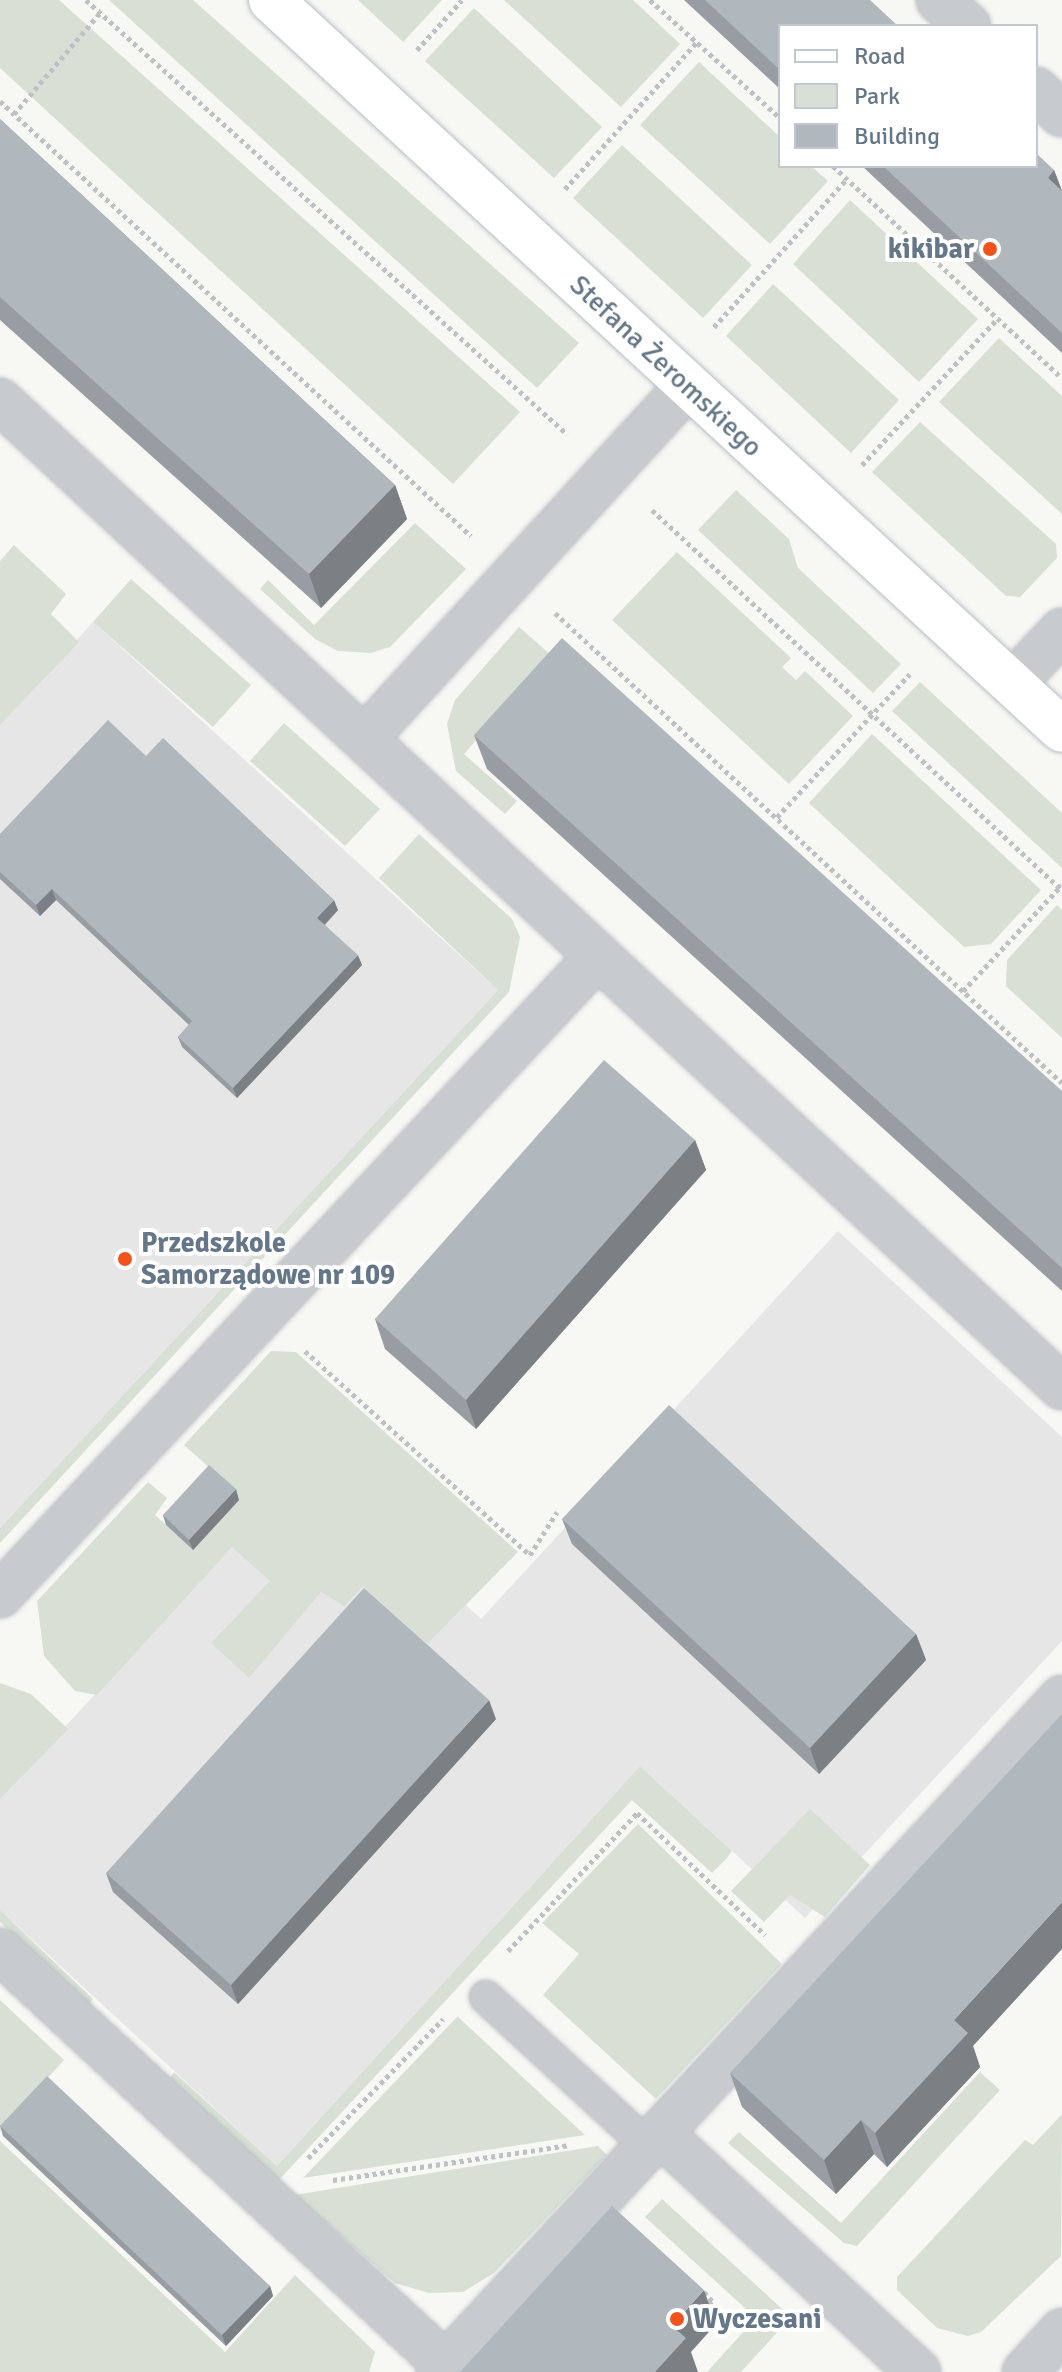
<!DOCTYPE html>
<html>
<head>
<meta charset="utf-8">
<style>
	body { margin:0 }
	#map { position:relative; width:1062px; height:2372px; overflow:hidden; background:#f7f7f4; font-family:Signika,sans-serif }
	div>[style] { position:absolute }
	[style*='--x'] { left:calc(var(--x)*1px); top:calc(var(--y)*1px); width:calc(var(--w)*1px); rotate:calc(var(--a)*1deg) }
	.built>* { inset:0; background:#e5e6e5 }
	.green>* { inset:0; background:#d8e0d5 }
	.path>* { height:5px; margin-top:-2.5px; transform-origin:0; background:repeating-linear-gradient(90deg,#bec1c3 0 4px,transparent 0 8px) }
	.roads { filter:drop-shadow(0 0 2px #b9bec3) drop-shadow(0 0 2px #b9bec3) }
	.lane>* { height:32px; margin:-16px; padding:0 16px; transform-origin:16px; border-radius:16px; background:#c7cbce }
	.street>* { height:44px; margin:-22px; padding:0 22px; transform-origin:22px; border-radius:22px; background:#c7cbce }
	.secondary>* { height:44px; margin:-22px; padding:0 22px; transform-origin:22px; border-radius:22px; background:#fff }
	.wall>* { inset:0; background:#979da3 }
	.shaded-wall>* { inset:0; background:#7b8084 }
	.building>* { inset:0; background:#b0b7bd }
	.dots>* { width:22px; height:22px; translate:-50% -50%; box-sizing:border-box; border:4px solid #fff; border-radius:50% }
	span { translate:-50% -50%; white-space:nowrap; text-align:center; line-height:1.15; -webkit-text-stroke:8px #fff; paint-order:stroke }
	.poi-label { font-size:28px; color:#647687; font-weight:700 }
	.right { translate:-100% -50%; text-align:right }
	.left { translate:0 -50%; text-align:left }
	.street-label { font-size:28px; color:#647687 }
	.legend { position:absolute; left:778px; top:24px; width:260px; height:144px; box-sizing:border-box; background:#fff; border:2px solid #c1c8cf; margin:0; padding:10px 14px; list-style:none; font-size:24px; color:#647687 }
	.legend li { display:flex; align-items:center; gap:16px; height:40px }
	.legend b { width:40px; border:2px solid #c1c8cf }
</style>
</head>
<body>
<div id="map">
	<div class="built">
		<div style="clip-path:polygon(93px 622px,498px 990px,0 1528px,0 725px)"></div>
		<div style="clip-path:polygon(838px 1231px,1062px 1437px,1062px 1641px,805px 1918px,640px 1766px,277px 2166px,0 1910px,0 1797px,310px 1462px,481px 1619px)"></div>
	</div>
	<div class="green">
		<div style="clip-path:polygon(0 0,59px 0,520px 412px,453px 484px,0 68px)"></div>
		<div style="clip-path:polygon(109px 0,193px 0,579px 343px,537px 388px)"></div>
		<div style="clip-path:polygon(358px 0,442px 0,403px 42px)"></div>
		<div style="clip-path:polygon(504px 0,633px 0,680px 44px,621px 107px)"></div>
		<div style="clip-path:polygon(474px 8px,602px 127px,554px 178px,425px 61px)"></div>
		<div style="clip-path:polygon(699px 62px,780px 137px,780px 166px,811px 166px,828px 181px,770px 244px,640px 125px)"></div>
		<div style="clip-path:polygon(622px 145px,752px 265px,703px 318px,573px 198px)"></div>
		<div style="clip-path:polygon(850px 200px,978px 319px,919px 382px,793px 264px)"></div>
		<div style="clip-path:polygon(773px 284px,899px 400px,851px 453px,726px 336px)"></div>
		<div style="clip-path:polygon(999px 338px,1062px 396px,1062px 514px,939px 402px)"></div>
		<div style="clip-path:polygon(920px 422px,1056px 544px,1057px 558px,1020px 597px,1006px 596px,872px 472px)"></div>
		<div style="clip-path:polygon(736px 490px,789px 539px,798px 568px,901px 664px,873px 693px,698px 530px)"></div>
		<div style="clip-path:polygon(415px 523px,466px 569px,390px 647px,371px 653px,338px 651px,315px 639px,260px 589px,268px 580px,314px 625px)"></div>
		<div style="clip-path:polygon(14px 545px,66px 594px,51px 614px,79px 642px,0 725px,0 561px)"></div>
		<div style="clip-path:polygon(677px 552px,791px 658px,782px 667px,796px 680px,805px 671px,853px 716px,789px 784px,612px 620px)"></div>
		<div style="clip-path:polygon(131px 579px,251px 685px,213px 727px,93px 622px)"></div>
		<div style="clip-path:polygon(519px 627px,551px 655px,464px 754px,517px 801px,505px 814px,456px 771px,447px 724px,455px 700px)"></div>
		<div style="clip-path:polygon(920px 682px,1062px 813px,1062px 868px,892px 711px)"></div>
		<div style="clip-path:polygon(284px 723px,380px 809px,345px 846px,250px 761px)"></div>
		<div style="clip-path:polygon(872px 734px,1041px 890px,991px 944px,964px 947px,809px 803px)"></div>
		<div style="clip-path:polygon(419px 834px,512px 919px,520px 937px,509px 992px,0 1543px,0 1528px,498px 990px,379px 878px)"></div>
		<div style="clip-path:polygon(1057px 905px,1062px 910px,1062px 1038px,1006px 986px,1007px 960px)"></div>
		<div style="clip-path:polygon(271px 1351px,296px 1352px,518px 1552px,427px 1644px,363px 1586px,344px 1606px,321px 1592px,249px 1678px,211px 1643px,270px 1581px,232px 1547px,97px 1695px,75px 1691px,44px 1656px,37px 1601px,148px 1482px,167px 1498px,155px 1515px,193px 1550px,211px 1469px,184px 1445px)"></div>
		<div style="clip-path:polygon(0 1683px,31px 1694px,68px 1729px,0 1799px)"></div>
		<div style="clip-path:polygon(640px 1766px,732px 1851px,727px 1858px,712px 1873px,632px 1800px,278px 2181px,169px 2079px,174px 2072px,277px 2166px)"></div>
		<div style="clip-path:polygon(810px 1809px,870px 1865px,825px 1917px,790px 1895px,764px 1922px,731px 1891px)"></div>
		<div style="clip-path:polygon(638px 1824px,782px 1964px,656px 2099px,543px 1995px,579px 1954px,542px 1923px)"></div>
		<div style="clip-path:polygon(0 1910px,93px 1999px,88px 2005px,0 1922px)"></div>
		<div style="clip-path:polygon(0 2000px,64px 2060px,0 2131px)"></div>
		<div style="clip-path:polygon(457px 2016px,585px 2135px,303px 2178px,457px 2017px)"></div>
		<div style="clip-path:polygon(980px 2072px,1000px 2090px,857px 2246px,844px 2243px,728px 2143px,739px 2132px,841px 2223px)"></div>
		<div style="clip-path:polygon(1062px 2114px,1061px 2256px,981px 2332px,968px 2336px,937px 2328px,897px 2290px,897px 2277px,1025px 2140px,1033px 2145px)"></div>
		<div style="clip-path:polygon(0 2141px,225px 2352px,295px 2275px,375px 2352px,369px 2372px,0 2372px)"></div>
		<div style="clip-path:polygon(598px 2146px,607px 2155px,494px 2273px,463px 2292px,429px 2293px,395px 2283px,294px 2195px)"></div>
		<div style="clip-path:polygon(662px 2199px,791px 2317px,741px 2372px,707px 2372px,756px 2318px,645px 2217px)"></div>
	</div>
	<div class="path">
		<div style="--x:86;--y:0;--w:648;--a:42.06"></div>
		<div style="--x:650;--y:0;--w:176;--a:42.2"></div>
		<div style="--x:417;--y:50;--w:67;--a:-48"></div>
		<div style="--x:0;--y:101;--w:641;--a:42.72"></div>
		<div style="--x:14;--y:114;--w:133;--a:-49.6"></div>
		<div style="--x:833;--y:166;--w:312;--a:42.8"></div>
		<div style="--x:565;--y:189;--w:198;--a:-48.1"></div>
		<div style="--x:714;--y:327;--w:199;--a:-48.1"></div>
		<div style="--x:862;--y:465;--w:200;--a:-47.2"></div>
		<div style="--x:652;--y:510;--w:559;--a:42.83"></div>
		<div style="--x:555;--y:613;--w:691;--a:42.83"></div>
		<div style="--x:777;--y:817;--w:195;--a:-47.1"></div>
		<div style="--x:963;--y:991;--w:145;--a:-47"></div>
		<div style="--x:305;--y:1351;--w:304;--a:42.2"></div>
		<div style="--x:530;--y:1555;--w:51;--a:-57.9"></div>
		<div style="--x:508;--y:1951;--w:189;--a:-46.9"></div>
		<div style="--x:637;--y:1813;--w:177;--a:43.6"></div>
		<div style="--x:308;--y:2158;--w:194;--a:-45.8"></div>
		<div style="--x:333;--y:2180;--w:239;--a:-8.4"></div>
		<div style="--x:704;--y:2292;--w:12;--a:48"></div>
		<div style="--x:712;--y:2301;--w:10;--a:143"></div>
	</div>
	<div class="roads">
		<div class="lane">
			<div style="--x:486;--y:1997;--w:223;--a:42.6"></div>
		</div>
		<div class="street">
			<div style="--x:939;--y:0;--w:39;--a:42"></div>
			<div style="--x:1036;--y:90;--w:35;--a:43"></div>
			<div style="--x:0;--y:401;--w:1449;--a:42.87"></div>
			<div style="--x:1012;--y:684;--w:73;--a:-46.7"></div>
			<div style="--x:365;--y:738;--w:478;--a:-47.5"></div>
			<div style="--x:0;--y:1595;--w:875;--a:-46.9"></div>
			<div style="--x:0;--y:1951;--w:609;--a:42.87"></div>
			<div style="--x:662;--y:2135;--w:349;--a:42.8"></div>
			<div style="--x:439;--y:2372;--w:918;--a:-47.25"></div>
			<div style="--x:1025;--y:2372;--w:55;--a:-47.9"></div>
		</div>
		<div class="secondary">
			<div style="--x:271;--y:0;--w:1076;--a:42.7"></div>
		</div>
	</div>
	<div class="wall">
		<div style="clip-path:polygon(684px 0,870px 0,780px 26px,780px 89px)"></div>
		<div style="clip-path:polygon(0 119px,395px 485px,407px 519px,321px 608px,0 320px)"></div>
		<div style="clip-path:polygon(862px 166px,1036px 166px,1054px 170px,1062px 191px,1062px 353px)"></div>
		<div style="clip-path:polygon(474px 735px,1062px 1091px,1062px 1291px,487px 769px)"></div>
		<div style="clip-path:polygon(146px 756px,338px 910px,325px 925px,362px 965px,237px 1098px,182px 1047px,178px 1037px,189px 1025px,56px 900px,40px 916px,0 879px,0 834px)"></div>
		<div style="clip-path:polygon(695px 1140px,706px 1170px,476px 1429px,385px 1349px,375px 1319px)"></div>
		<div style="clip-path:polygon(239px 1500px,193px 1550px,166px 1525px,163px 1515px)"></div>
		<div style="clip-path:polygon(562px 1519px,916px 1634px,926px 1660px,819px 1774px,572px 1544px)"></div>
		<div style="clip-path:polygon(496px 1719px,238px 2004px,113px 1892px,106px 1873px)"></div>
		<div style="clip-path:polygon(973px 2046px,980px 2067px,887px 2167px,874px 2154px,836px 2194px,742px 2107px,730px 2073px)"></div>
		<div style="clip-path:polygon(0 2125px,270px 2286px,273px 2296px,226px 2346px,3px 2136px)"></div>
	</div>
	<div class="shaded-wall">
		<div style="clip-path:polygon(1054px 170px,1062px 191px,1048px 178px)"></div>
		<div style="clip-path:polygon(395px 485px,407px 519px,321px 608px,309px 574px)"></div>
		<div style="clip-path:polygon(52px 889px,56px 900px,40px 916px,36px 905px)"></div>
		<div style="clip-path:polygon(334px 900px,338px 910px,321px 928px,317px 918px)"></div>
		<div style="clip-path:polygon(358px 955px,362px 965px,237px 1098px,233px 1088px)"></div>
		<div style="clip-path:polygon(695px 1140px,706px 1170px,476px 1429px,466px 1400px)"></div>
		<div style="clip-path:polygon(236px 1489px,239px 1500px,193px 1550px,189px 1540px)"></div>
		<div style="clip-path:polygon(916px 1634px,926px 1660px,819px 1774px,810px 1748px)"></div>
		<div style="clip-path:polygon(489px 1700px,496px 1719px,238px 2004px,231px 1985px)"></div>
		<div style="clip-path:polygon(1062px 1902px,1062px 1949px,973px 2046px,980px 2067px,887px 2167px,875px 2133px,954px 2020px)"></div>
		<div style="clip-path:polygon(861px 2120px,874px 2154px,836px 2194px,824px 2160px)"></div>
		<div style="clip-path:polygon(270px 2286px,273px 2296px,226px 2346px,222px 2335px)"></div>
		<div style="clip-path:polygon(704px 2290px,716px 2324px,691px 2352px,698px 2372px,655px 2372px,672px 2326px)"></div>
	</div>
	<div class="building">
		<div style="clip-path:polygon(705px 0,870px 0,898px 26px,780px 26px,780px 70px)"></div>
		<div style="clip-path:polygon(0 119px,395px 485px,309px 574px,0 297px)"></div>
		<div style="clip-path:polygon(1036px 153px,1054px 170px,1048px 178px,1062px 191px,1062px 333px,883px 166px,1036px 166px)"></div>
		<div style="clip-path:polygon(562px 638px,1062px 1091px,1062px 1268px,474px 735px)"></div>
		<div style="clip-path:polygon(108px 720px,146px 756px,163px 738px,334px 900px,317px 918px,358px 955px,233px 1088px,178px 1037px,192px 1021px,52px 889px,36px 905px,0 872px,0 834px)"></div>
		<div style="clip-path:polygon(604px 1060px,695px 1140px,466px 1400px,375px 1319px)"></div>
		<div style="clip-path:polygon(669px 1405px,916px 1634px,810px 1748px,562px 1519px)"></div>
		<div style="clip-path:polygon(209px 1465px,236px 1489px,189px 1540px,163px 1515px)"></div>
		<div style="clip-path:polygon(364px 1588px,489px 1700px,231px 1985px,106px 1873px)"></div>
		<div style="clip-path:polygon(1062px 1714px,1062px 1902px,954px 2020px,968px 2033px,875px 2133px,861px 2120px,824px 2160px,730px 2073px)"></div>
		<div style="clip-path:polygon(47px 2076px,270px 2286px,222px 2335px,0 2126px)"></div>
		<div style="clip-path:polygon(612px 2206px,704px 2290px,672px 2326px,686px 2338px,655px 2372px,460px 2372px)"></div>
	</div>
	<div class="dots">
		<div style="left:990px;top:249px;background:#f0541c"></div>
		<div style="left:125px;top:1259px;background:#f0541c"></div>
		<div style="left:677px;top:2319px;background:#f0541c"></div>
	</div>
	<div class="poi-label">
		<span class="right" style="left:974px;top:249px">kikibar</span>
		<span class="left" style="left:141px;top:1259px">Przedszkole<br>Samorządowe nr 109</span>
		<span class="left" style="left:693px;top:2319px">Wyczesani</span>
	</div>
	<div class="street-label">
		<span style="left:666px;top:366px;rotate:43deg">Stefana Żeromskiego</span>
	</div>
	<ul class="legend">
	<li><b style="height:10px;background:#fff"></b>Road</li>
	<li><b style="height:22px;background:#d8e0d5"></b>Park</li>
	<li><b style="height:22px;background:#b0b7bd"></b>Building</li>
	</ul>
</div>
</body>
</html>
